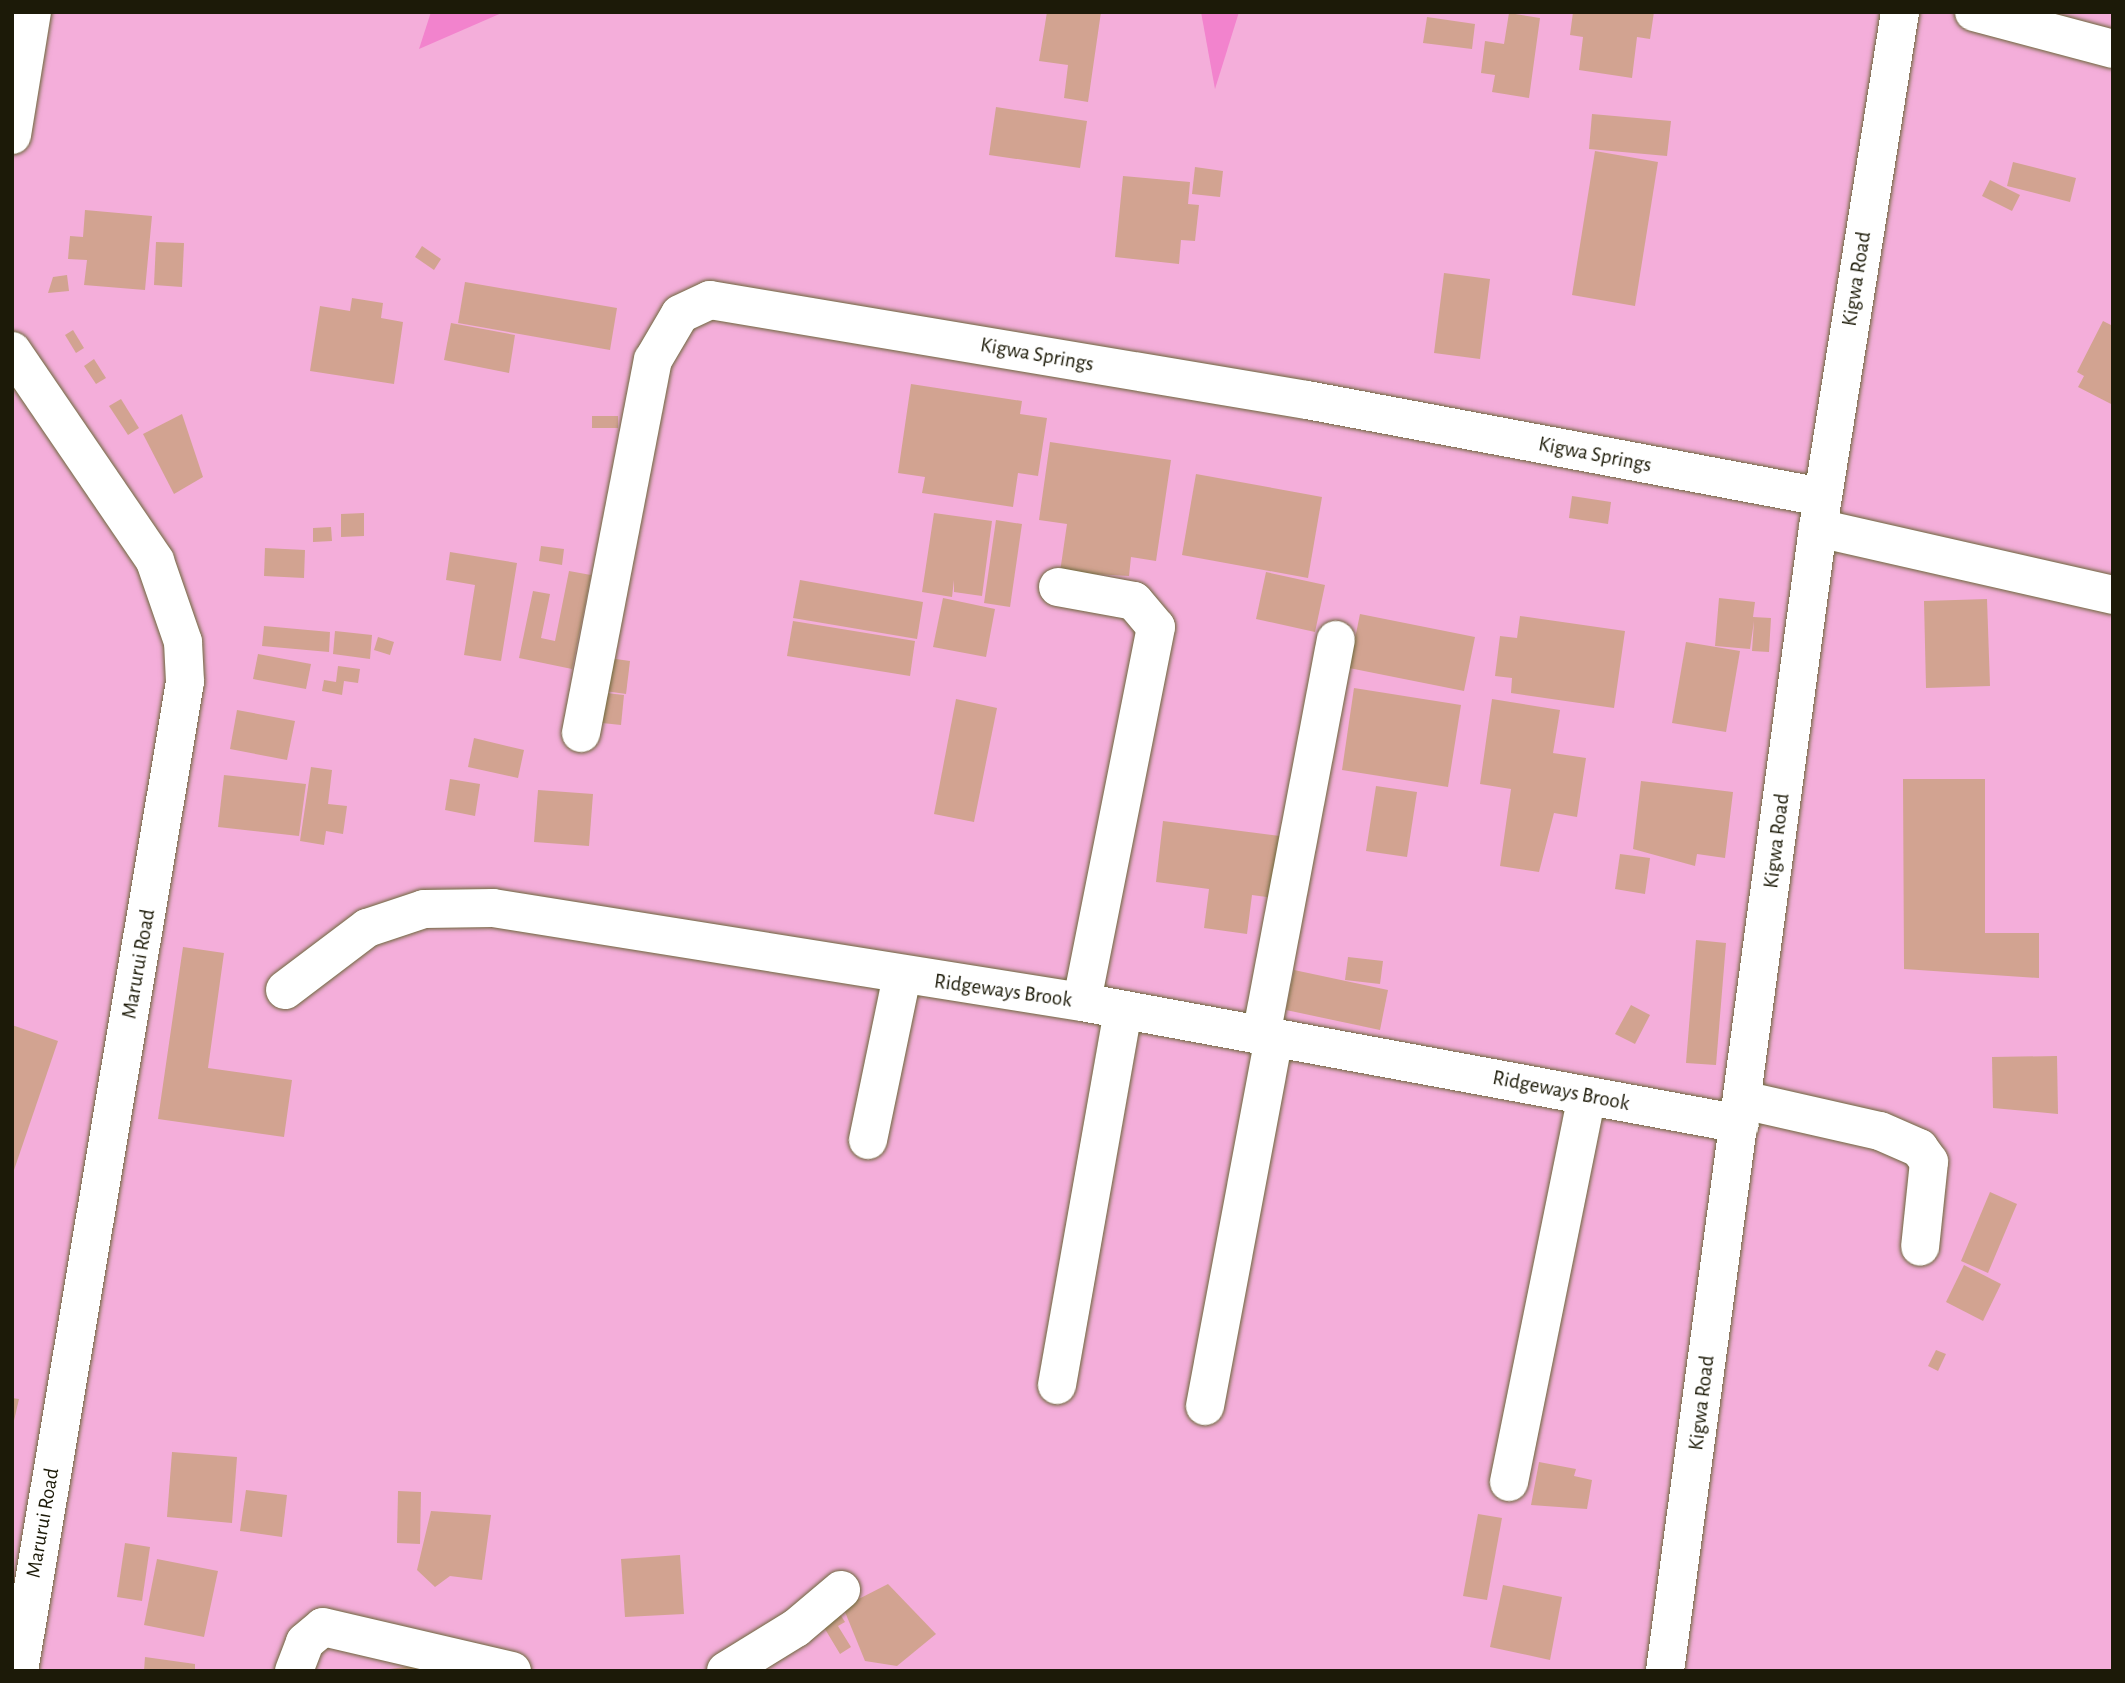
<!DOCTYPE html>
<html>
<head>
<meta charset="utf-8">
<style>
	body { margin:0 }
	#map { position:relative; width:2125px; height:1683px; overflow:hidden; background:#e7e1b2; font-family:"Alegreya Sans",sans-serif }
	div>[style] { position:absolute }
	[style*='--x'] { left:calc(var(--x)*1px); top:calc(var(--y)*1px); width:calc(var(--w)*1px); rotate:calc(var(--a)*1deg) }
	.green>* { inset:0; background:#f4aeda }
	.forest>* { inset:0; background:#f283cd }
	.building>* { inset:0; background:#d2a391 }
	.roads { filter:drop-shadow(0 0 2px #6c663b) drop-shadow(0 0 2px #6c663b) }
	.minor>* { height:38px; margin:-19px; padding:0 19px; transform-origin:19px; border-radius:19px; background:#fff }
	span { translate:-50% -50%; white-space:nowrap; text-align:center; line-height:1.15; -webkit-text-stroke:7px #fff; paint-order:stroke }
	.street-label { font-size:21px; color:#1c1a08 }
	.frame { position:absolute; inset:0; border:14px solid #1c1a08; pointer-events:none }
</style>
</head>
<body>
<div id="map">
	<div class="green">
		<div style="clip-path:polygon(12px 12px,2113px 12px,2113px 1671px,12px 1671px)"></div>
	</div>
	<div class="forest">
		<div style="clip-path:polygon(431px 12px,504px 12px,419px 49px)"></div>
		<div style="clip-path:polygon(1201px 12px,1239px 12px,1215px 89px)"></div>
	</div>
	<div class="building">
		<div style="clip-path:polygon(1047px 12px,1101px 12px,1088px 102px,1064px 98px,1068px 65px,1039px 61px)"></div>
		<div style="clip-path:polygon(1573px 12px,1654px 12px,1650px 39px,1637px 37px,1632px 78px,1579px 70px,1583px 37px,1570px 35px)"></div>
		<div style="clip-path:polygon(1509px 13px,1540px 18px,1529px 98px,1492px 92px,1495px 75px,1481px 73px,1485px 41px,1504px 44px)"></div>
		<div style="clip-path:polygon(1427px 17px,1475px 24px,1472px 49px,1423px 43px)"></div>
		<div style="clip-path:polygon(996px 107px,1087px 121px,1080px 168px,989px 155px)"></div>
		<div style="clip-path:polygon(1592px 114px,1671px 121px,1667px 156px,1589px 149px)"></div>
		<div style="clip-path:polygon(1595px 151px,1658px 162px,1635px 306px,1572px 295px)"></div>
		<div style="clip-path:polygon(2013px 162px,2076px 178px,2070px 202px,2007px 186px)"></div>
		<div style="clip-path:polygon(1195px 167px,1223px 171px,1220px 197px,1192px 194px)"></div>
		<div style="clip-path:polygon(1123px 176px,1190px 182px,1188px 204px,1199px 205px,1195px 241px,1181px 240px,1179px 264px,1115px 257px)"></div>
		<div style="clip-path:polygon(1990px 180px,2020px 195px,2012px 211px,1982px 196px)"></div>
		<div style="clip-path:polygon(85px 210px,152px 216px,145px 290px,84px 285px,87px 260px,68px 259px,70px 236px,83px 237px)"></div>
		<div style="clip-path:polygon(156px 242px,184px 243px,182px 287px,154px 285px)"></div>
		<div style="clip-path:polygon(422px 246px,441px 259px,434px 270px,415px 257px)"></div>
		<div style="clip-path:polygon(1444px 273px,1490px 279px,1480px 359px,1434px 353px)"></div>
		<div style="clip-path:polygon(67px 275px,69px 291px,48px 293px,53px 277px)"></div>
		<div style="clip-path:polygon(465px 282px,617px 308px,610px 350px,458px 323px)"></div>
		<div style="clip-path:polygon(352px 298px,383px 303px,381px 318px,403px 322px,394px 384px,310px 371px,320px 306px,350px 311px)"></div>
		<div style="clip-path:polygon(2103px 321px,2113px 326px,2113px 405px,2078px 387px,2084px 376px,2077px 372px)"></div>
		<div style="clip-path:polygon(451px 323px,515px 335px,509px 373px,444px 360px)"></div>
		<div style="clip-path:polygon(73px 330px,84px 348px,76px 353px,65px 335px)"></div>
		<div style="clip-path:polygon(94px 359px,106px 378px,96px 384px,84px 366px)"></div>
		<div style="clip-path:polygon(911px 384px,1022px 401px,1020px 414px,1047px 418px,1038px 476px,1018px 473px,1013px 507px,922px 493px,925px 477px,898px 473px)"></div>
		<div style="clip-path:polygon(121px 399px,139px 428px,128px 435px,109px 406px)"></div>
		<div style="clip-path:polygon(182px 414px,203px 477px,174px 494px,143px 434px)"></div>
		<div style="clip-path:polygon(592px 416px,618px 416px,618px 428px,592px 428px)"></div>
		<div style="clip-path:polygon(1050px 442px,1171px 460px,1156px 561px,1131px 557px,1129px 576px,1060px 572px,1067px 524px,1039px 520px)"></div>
		<div style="clip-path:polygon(1196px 474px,1322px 497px,1308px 578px,1182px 555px)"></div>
		<div style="clip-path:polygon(1572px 496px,1611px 502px,1608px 524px,1569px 518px)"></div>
		<div style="clip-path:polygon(364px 513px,364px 536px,341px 537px,341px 514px)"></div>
		<div style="clip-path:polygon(934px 513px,992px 521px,982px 596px,954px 592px,954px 580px,952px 597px,922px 592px)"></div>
		<div style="clip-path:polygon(996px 520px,1022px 524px,1010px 607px,984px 603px)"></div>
		<div style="clip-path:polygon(331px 527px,332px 541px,313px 542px,313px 528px)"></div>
		<div style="clip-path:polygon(541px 546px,564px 549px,562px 565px,539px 561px)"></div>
		<div style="clip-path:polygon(265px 548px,305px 550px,304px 578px,264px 576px)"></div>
		<div style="clip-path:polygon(450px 552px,517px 563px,501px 661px,464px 655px,475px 585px,446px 580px)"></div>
		<div style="clip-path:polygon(569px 571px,591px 575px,572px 669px,519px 658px,533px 591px,550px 594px,541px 638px,555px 641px)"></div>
		<div style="clip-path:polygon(1266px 572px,1325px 585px,1315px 632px,1256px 619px)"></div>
		<div style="clip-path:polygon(800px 580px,923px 602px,917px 639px,793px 618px)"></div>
		<div style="clip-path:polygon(943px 598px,995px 609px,986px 657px,933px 647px)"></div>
		<div style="clip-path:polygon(1719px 598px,1755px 602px,1753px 617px,1771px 618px,1769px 652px,1752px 651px,1754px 621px,1750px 649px,1715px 646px)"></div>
		<div style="clip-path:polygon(1987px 599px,1990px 686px,1926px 688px,1924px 601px)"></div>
		<div style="clip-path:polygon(1360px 614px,1475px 637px,1464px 691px,1349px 668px)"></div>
		<div style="clip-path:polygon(1520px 616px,1625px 631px,1614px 708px,1511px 693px,1512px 678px,1495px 676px,1500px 636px,1517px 638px)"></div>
		<div style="clip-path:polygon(793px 621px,915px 641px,910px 676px,787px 656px)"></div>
		<div style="clip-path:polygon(264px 626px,330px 632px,329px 652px,262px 646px)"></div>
		<div style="clip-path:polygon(335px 631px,372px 635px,370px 659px,333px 654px)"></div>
		<div style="clip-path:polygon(378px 637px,394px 642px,390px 655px,374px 650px)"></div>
		<div style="clip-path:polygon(1686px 642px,1740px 651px,1726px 732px,1672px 723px)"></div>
		<div style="clip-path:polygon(258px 654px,311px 664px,306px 689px,253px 679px)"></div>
		<div style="clip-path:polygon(609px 658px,630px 661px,626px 694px,605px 691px)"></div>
		<div style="clip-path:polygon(338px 666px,360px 669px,358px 683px,344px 681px,342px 695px,322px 691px,324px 680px,336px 682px)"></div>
		<div style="clip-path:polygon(1354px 688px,1461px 705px,1448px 787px,1342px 770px)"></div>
		<div style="clip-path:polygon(606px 693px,624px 695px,621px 725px,602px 723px)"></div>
		<div style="clip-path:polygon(956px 699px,997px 708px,974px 822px,934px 814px)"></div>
		<div style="clip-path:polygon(1492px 699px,1560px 710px,1553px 753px,1586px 758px,1577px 817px,1554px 813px,1539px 872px,1500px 866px,1511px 789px,1480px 784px)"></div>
		<div style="clip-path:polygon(237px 710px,295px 721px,287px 760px,230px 749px)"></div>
		<div style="clip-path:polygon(474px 738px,524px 750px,518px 778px,468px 767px)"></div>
		<div style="clip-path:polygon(311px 767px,332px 770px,328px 804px,347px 806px,343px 834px,326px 831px,324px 845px,300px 841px)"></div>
		<div style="clip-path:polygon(224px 775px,306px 784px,299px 836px,218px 827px)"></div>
		<div style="clip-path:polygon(450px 779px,480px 784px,475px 816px,445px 810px)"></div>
		<div style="clip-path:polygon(1903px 779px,1985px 779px,1985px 933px,2039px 933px,2039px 978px,1904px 969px)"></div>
		<div style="clip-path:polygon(1641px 781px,1733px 792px,1725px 858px,1697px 854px,1695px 866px,1633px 849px)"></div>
		<div style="clip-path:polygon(1376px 786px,1417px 792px,1407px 857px,1366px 851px)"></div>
		<div style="clip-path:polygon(538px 790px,593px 794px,589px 846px,534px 842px)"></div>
		<div style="clip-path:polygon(1163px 821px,1280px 836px,1273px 898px,1252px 895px,1247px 934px,1204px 928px,1209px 889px,1156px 882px)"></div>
		<div style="clip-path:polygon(1620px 854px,1650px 858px,1645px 894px,1615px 889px)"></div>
		<div style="clip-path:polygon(1696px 940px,1726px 943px,1716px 1065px,1686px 1063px)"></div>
		<div style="clip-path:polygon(183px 947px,224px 953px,208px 1068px,292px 1080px,284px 1137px,158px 1119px)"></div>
		<div style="clip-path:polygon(1348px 957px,1383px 961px,1380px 984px,1345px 980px)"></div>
		<div style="clip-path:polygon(1294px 970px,1388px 990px,1380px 1030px,1286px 1010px)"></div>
		<div style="clip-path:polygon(1631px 1005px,1650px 1015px,1635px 1044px,1615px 1034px)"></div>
		<div style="clip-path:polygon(12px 1025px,58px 1041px,13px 1173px,12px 1173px)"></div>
		<div style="clip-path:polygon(2057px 1056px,2058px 1114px,1993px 1108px,1992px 1057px)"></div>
		<div style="clip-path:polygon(1990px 1192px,2017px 1204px,1988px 1273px,1961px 1261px)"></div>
		<div style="clip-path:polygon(1964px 1265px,2001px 1284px,1983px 1321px,1946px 1302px)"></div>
		<div style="clip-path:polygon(1936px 1350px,1946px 1354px,1938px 1371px,1928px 1366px)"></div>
		<div style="clip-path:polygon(12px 1398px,19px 1399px,13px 1425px,12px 1425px)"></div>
		<div style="clip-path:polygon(172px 1452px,237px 1457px,232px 1523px,167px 1517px)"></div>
		<div style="clip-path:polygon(1539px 1462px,1576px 1469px,1574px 1476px,1592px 1480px,1587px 1509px,1531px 1505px)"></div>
		<div style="clip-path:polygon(246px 1490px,287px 1495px,282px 1537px,240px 1531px)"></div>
		<div style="clip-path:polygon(398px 1491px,421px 1492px,420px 1544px,397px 1543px)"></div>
		<div style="clip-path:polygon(431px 1511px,491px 1515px,482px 1580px,450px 1576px,435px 1587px,417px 1570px)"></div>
		<div style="clip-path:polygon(1478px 1514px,1502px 1518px,1487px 1600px,1463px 1596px)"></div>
		<div style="clip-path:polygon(125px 1543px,150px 1547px,142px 1601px,117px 1597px)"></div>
		<div style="clip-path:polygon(680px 1555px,684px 1614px,625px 1617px,621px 1559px)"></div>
		<div style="clip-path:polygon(157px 1559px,218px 1571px,204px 1637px,144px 1625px)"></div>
		<div style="clip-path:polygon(888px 1584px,936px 1634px,897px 1666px,865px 1661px,843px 1607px)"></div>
		<div style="clip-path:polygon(1503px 1585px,1562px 1597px,1550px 1660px,1490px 1647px)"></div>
		<div style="clip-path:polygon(840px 1614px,845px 1622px,838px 1626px,851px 1647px,840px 1654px,822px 1624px)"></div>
		<div style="clip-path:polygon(145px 1657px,195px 1664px,195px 1671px,144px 1671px)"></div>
		<div style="clip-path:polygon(452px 1661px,453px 1671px,390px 1671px,390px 1669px)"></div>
	</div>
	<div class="roads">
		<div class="minor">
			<div style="--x:1974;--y:12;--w:144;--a:14.9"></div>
			<div style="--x:12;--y:135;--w:125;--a:-80.8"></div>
			<div style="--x:12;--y:351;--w:254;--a:55.7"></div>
			<div style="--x:155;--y:561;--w:86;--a:70.9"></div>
			<div style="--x:183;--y:642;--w:40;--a:87.1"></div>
			<div style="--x:185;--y:682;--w:1003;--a:99.53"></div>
			<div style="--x:1818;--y:528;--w:303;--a:12.8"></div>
			<div style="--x:1058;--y:587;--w:77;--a:10.4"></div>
			<div style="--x:1134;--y:601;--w:34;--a:50"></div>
			<div style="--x:1156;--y:627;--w:382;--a:101.2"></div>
			<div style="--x:581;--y:733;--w:380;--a:-79.1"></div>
			<div style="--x:653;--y:360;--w:53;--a:-59.6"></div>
			<div style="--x:680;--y:314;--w:33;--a:-25"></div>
			<div style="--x:710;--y:300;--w:605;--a:9.51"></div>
			<div style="--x:1307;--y:400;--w:524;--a:10.67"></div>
			<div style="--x:285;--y:990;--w:103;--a:-37.1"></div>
			<div style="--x:367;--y:928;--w:60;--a:-18.4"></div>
			<div style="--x:424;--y:909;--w:69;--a:-0.8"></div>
			<div style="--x:493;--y:908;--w:596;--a:9.07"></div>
			<div style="--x:1082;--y:1002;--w:669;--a:10.5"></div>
			<div style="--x:1261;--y:1036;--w:403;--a:-79.3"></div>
			<div style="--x:1743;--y:1100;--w:140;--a:12.8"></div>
			<div style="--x:1880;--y:1131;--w:43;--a:23.6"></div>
			<div style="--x:1919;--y:1148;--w:17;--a:54"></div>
			<div style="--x:1929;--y:1162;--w:85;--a:96"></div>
			<div style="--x:868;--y:1140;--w:167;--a:-78.3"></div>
			<div style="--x:1057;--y:1385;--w:380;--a:-80"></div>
			<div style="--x:1205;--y:1406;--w:374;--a:-79.4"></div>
			<div style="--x:1509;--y:1482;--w:394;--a:-78.6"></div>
			<div style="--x:294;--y:1671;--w:31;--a:-69"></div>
			<div style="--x:305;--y:1642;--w:23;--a:-40"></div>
			<div style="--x:323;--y:1627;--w:194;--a:13.1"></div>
			<div style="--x:726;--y:1671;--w:82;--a:-31.6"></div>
			<div style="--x:796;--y:1628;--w:59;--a:-40.2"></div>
			<div style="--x:1665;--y:1671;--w:1153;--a:-82.38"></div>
			<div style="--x:1818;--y:528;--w:522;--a:-80.97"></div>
		</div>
	</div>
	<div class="street-label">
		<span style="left:1857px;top:279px;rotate:-81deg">Kigwa Road</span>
		<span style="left:1037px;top:355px;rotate:10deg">Kigwa Springs</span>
		<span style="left:1595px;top:455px;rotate:11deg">Kigwa Springs</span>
		<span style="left:1777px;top:841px;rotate:-83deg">Kigwa Road</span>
		<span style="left:139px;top:964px;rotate:-80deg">Marurui Road</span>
		<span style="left:1003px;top:991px;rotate:8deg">Ridgeways Brook</span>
		<span style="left:1561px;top:1091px;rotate:11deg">Ridgeways Brook</span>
		<span style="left:1702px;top:1403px;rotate:-83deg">Kigwa Road</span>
		<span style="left:43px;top:1523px;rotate:-80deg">Marurui Road</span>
	</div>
	<div class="frame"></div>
</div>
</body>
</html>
